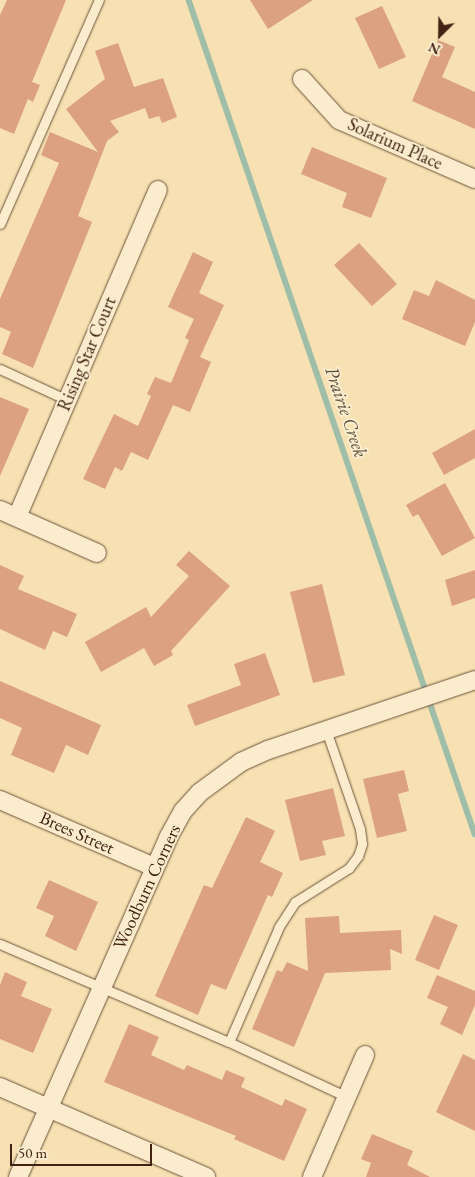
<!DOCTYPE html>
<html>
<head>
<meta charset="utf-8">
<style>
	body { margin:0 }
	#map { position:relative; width:475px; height:1177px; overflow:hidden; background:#f7e1b2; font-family:"EB Garamond",serif }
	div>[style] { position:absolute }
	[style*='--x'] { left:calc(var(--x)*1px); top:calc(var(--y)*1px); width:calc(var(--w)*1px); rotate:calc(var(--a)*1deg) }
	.stream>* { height:5.5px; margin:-2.75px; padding:0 2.75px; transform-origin:2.75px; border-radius:2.75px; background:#9ebea9 }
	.building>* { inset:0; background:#dba181 }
	.roads { filter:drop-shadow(0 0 1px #6e523b) drop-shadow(0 0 1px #6e523b) }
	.lane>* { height:9px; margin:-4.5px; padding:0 4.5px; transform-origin:4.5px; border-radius:4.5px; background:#faeccd }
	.street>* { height:18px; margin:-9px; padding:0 9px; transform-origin:9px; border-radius:9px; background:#faeccd }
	span { translate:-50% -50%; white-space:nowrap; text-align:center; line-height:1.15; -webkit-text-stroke:4px #faeccd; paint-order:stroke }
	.street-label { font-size:18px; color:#412213 }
	.water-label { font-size:19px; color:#5d5140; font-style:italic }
	.north { position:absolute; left:415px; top:10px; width:50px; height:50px; -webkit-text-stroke:4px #faeccd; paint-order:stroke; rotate:203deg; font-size:14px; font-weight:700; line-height:20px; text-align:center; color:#412213 }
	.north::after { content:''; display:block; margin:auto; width:18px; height:22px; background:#412213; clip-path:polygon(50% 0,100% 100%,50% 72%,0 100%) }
	.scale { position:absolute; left:10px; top:1144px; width:142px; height:22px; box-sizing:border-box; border:2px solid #412213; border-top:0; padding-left:6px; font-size:15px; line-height:18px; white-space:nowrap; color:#412213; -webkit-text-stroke:4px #faeccd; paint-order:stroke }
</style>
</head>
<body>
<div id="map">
	<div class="stream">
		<div style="--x:189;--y:0;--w:882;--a:71.07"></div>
	</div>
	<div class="building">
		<div style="clip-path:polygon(7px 0,66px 0,32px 82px,40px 85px,33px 102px,28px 99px,14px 134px,0 128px,0 15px)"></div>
		<div style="clip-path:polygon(250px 0,313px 0,268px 29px)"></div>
		<div style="clip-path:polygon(382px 6px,406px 57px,379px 69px,355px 18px)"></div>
		<div style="clip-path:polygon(438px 40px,455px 47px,442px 77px,475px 92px,475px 129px,412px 101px)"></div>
		<div style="clip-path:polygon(118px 43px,134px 87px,163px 78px,177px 117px,162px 123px,159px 116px,149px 119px,145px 108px,110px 121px,119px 132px,107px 141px,78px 216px,92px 222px,33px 368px,2px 354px,11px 332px,0 327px,0 299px,59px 163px,41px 155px,50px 132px,98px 152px,66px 109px,105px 79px,95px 51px)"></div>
		<div style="clip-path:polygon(312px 147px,387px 178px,371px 218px,342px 207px,347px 193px,301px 174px)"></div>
		<div style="clip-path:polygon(359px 243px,397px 284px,372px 306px,334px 265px)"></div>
		<div style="clip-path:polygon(193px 252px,213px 262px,199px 293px,224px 305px,200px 357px,211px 362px,190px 412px,173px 405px,148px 460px,131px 452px,122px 471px,115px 467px,105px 489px,83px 479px,114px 414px,138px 426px,151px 396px,147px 394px,155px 377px,171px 383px,189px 340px,185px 338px,194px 319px,168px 307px)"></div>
		<div style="clip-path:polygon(436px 280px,475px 300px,475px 322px,465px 346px,402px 319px,414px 290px,429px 296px)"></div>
		<div style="clip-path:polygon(0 397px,29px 409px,0 476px)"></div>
		<div style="clip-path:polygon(475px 429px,475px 458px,444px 475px,432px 453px)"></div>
		<div style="clip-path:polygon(445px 483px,475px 538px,442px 556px,418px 514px,413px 517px,406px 505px)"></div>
		<div style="clip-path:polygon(189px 551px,230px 586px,171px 651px,173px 655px,154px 666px,144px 648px,101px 672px,85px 642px,146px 607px,151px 617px,189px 576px,176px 565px)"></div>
		<div style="clip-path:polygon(0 565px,24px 576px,18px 589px,77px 614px,67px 637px,53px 631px,45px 650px,0 629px)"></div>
		<div style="clip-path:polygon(475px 570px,475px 598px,452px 606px,445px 580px)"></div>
		<div style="clip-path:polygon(322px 584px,345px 675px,313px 683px,290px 592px)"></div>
		<div style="clip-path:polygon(265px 653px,280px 695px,195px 726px,187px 705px,241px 685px,234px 664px)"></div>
		<div style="clip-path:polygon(0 681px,101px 725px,88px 755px,66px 745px,54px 773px,11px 755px,22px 728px,0 718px)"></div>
		<div style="clip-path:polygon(404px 770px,409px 791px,398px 794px,407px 831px,377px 838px,363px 779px)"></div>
		<div style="clip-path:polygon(333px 788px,345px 836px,322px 841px,326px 855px,300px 861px,285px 800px)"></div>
		<div style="clip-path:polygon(246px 817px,275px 831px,260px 862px,283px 873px,272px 897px,268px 895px,226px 990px,211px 984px,198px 1015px,155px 996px,204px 885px,212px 888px)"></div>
		<div style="clip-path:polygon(49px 880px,98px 902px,76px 951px,45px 936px,54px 916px,36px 908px)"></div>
		<div style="clip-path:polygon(434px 915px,458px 925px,439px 970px,415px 960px)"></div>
		<div style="clip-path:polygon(339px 916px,340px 933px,401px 930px,402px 954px,390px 949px,391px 970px,325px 973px,294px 1047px,252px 1029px,277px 970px,282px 972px,287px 962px,308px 971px,305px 918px)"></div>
		<div style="clip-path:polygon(5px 972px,27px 982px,21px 996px,52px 1009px,33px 1053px,0 1039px,0 985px)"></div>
		<div style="clip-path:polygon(437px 975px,475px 991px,475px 1005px,462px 1035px,440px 1024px,448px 1007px,427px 998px)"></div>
		<div style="clip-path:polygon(129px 1024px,159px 1037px,151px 1055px,184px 1070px,187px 1065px,222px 1080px,226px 1070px,245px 1078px,241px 1087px,282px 1106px,285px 1099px,307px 1109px,284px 1161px,234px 1139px,236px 1136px,104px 1082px)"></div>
		<div style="clip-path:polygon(463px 1054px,475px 1060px,475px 1131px,436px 1112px)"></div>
		<div style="clip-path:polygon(372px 1134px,413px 1151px,407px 1165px,430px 1177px,366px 1177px,371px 1163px,361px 1159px)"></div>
	</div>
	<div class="roads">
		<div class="lane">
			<div style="--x:0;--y:224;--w:245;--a:-66.2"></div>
			<div style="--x:0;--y:369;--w:74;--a:24.8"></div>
			<div style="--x:326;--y:730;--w:105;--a:71"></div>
			<div style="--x:360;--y:829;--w:15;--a:82"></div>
			<div style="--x:362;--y:844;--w:13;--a:108"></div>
			<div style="--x:358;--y:856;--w:15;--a:127"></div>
			<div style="--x:349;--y:868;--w:64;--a:147.8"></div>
			<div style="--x:295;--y:902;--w:30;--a:123"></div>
			<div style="--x:279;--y:927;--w:125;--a:113.5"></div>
			<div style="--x:229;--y:1042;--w:130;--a:25"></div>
			<div style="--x:0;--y:944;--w:249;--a:23.2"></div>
		</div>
		<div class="street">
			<div style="--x:302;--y:79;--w:55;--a:47.9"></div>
			<div style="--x:339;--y:120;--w:148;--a:23.5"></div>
			<div style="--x:0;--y:510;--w:106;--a:23.9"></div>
			<div style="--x:17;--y:517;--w:356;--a:-66.7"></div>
			<div style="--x:0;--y:800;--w:168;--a:23.5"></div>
			<div style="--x:0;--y:1087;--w:225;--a:23.6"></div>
			<div style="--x:18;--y:1177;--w:371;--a:-66.1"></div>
			<div style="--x:168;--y:838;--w:31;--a:-61"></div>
			<div style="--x:183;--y:811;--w:24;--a:-48"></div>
			<div style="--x:199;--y:793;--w:52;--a:-36.4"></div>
			<div style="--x:241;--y:762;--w:30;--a:-24"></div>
			<div style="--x:268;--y:750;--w:219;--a:-18.7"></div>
			<div style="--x:312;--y:1177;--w:133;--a:-66.5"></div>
		</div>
	</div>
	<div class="street-label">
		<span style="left:395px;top:144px;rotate:24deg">Solarium Place</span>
		<span style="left:87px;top:354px;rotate:-67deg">Rising Star Court</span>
		<span style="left:77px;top:833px;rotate:24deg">Brees Street</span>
		<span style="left:147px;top:887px;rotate:-65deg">Woodburn Corners</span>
	</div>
	<div class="water-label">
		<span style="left:346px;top:412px;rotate:71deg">Prairie Creek</span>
	</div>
	<div class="north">N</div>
	<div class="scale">50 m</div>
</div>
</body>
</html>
